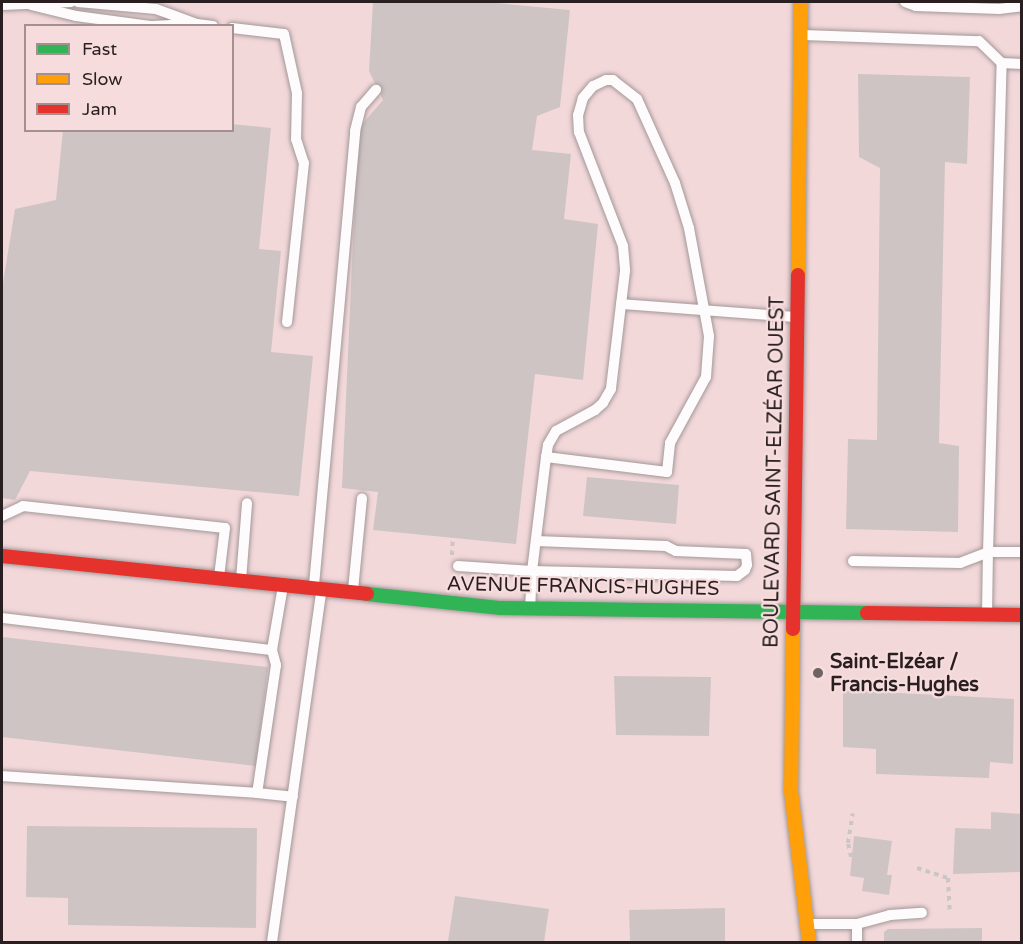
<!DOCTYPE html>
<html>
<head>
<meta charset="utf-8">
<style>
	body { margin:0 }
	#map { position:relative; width:1023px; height:944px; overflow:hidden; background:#f1e2e3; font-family:"Varela Round",sans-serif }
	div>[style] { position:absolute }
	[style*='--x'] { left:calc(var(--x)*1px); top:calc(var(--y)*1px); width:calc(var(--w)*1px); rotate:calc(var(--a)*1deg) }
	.built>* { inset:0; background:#f3d8da }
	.building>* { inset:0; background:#cfc4c4 }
	.path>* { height:4px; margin-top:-2px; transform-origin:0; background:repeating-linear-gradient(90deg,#cac6c6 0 4.5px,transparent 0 9px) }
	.roads { filter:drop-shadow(0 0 2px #a39899) drop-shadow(0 0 2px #a39899) }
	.lane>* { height:10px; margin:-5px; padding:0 5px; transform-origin:5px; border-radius:5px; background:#fdfbfb }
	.fast>* { height:14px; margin:-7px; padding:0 7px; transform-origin:7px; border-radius:7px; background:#30b455 }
	.slow>* { height:14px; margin:-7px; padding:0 7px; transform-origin:7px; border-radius:7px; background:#ff9f0a }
	.jam>* { height:14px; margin:-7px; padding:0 7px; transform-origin:7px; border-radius:7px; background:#e5322d }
	.dots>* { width:16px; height:16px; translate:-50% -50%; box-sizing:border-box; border:3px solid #f7dcdd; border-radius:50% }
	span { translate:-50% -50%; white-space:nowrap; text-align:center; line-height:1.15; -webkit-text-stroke:4.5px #f7dcdd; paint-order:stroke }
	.street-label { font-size:20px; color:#291f20 }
	.poi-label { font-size:20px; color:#291f20; font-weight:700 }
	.left { translate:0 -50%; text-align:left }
	.frame { position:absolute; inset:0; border:3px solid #291f20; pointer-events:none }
	.legend { position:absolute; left:24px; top:24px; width:210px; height:108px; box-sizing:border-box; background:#f7dcdd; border:2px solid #a59091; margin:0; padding:8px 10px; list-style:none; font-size:18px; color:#291f20 }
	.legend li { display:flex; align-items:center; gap:12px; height:30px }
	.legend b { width:30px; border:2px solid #a59091 }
</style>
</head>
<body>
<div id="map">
	<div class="built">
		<div style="clip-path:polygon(evenodd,2px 2px,1021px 2px,1021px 942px,2px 942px,2px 2px,26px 26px,232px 26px,232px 130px,26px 130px,26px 26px)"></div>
	</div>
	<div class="building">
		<div style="clip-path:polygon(373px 2px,485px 2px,570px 10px,560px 107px,537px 116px,532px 150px,571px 154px,564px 219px,598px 224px,583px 380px,535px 374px,516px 544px,373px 530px,378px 492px,342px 488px,358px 129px,383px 100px,369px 71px)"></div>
		<div style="clip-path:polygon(858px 74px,970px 77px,967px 164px,945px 162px,939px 443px,959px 446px,958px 532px,846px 529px,848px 439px,877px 440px,880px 168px,859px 157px)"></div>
		<div style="clip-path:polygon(232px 124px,271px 128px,259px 249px,281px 251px,271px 352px,313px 356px,299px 496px,30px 471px,15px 500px,2px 498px,2px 289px,15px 209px,56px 200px,63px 130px,232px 130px)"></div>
		<div style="clip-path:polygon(587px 477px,679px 485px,676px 524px,583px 516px)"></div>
		<div style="clip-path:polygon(2px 637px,268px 667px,256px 766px,2px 737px)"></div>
		<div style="clip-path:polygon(614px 676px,711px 677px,709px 736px,616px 735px)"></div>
		<div style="clip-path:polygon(843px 690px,1014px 699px,1013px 764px,990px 762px,989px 778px,876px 774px,876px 749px,843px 747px)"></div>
		<div style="clip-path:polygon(991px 812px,1022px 814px,1022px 872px,953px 874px,955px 828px,991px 829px)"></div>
		<div style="clip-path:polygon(27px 826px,257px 828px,256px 928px,68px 925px,68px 898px,26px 897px)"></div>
		<div style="clip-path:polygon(854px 836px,892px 841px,887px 875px,892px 875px,889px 895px,862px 891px,864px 878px,850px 876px)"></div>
		<div style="clip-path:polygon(455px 896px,549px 909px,544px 942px,448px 941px)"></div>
		<div style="clip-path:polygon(725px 908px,725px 942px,630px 942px,629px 910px)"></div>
		<div style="clip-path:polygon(982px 928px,982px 942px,884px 942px,884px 932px,888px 929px)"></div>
	</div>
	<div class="path">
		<div style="--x:452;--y:555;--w:18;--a:-87"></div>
		<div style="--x:851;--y:857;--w:14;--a:-102"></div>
		<div style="--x:848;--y:843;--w:30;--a:-81"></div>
		<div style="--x:917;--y:868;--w:33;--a:18"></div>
		<div style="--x:948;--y:878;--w:35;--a:87"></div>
	</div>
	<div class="roads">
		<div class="lane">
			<div style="--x:78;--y:2;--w:78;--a:5.1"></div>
			<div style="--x:156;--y:9;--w:44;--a:20.1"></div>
			<div style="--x:197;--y:24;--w:16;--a:7"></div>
			<div style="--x:905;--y:2;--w:12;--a:20"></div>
			<div style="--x:916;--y:6;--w:83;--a:2.1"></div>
			<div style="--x:999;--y:9;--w:23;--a:-7"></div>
			<div style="--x:2;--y:5;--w:69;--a:-2.5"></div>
			<div style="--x:31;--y:5;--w:46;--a:13.7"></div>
			<div style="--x:76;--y:16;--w:75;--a:7.7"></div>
			<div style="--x:153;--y:26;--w:36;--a:-3"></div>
			<div style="--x:232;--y:28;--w:52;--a:6.6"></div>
			<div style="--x:284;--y:34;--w:60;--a:77.6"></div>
			<div style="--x:297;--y:93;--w:46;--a:91.2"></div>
			<div style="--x:296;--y:139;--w:25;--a:72"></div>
			<div style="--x:304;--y:163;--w:160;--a:96.1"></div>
			<div style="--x:803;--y:35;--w:176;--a:2"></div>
			<div style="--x:979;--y:41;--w:32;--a:44"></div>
			<div style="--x:1002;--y:63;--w:20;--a:3"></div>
			<div style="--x:621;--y:304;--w:173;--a:4.3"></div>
			<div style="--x:2;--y:516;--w:23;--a:-25"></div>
			<div style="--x:23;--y:506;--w:203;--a:6.2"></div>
			<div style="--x:225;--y:528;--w:49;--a:97"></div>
			<div style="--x:536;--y:541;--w:130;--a:2.2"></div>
			<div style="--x:666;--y:546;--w:11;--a:27"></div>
			<div style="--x:676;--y:551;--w:70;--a:2.5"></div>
			<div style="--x:746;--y:554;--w:11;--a:85"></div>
			<div style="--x:747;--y:565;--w:5;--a:112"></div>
			<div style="--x:745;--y:570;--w:10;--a:143"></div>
			<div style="--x:737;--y:576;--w:205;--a:-178.6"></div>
			<div style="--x:532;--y:571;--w:115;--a:-83"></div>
			<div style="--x:546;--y:457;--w:122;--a:7.1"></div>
			<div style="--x:667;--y:472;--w:29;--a:-84"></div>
			<div style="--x:670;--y:443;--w:75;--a:-61.4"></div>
			<div style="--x:706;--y:377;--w:41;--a:-85.8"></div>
			<div style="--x:709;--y:336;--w:110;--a:-100.5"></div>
			<div style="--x:689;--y:228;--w:47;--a:-107.3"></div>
			<div style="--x:675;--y:183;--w:92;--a:-114.3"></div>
			<div style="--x:637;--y:99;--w:31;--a:-142"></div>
			<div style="--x:613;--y:80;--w:7;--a:180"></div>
			<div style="--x:606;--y:80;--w:14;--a:155"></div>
			<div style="--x:593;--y:86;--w:16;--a:130"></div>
			<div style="--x:583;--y:98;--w:18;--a:106"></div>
			<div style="--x:578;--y:115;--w:17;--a:87"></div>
			<div style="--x:579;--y:132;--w:122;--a:68.9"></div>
			<div style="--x:623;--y:246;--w:25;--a:85"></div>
			<div style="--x:625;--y:271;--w:119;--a:96.8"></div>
			<div style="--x:611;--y:389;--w:16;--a:120"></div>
			<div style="--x:603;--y:403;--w:11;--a:139"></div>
			<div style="--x:595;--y:410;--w:44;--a:151.7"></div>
			<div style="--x:556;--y:431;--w:16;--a:120"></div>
			<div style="--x:548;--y:445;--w:12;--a:99"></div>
			<div style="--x:853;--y:561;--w:107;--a:1.1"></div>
			<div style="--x:960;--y:563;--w:30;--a:-21"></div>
			<div style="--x:988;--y:552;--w:489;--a:-88.4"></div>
			<div style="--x:458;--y:566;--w:74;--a:3.9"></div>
			<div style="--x:532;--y:571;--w:37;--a:93"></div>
			<div style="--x:241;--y:580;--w:77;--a:-85.5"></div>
			<div style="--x:314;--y:585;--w:456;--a:-84.8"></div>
			<div style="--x:355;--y:131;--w:25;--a:-76"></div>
			<div style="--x:361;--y:107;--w:23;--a:-49"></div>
			<div style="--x:283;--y:586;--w:65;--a:99.8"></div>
			<div style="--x:272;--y:650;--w:16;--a:75"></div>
			<div style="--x:276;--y:665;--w:129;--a:98.4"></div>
			<div style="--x:257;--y:793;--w:36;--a:6"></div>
			<div style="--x:353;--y:590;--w:92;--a:-84.4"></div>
			<div style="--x:987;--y:614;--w:62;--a:-89.1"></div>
			<div style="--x:988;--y:552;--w:34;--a:0"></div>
			<div style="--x:2;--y:618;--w:272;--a:6.8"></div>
			<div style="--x:2;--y:776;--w:256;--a:3.8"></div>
			<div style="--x:809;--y:924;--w:48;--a:0"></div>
			<div style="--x:857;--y:924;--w:18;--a:90"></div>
			<div style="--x:857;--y:924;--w:34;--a:-15"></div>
			<div style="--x:890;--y:915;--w:32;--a:-4"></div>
			<div style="--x:272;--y:942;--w:353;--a:-82"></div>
		</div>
		<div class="fast">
			<div style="--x:367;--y:594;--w:135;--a:6"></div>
			<div style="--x:501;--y:608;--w:366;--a:0.8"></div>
		</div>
		<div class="slow">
			<div style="--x:798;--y:275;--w:273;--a:-89.4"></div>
			<div style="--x:793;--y:629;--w:162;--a:90.7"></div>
			<div style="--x:791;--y:791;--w:152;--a:83.2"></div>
		</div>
		<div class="jam">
			<div style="--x:2;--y:556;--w:367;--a:5.9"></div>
			<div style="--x:867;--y:613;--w:155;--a:0.7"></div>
			<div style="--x:793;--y:629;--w:354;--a:-89.2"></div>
		</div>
	</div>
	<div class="dots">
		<div style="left:818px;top:673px;background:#6f6364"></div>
	</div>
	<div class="street-label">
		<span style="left:775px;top:472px;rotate:-89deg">BOULEVARD SAINT-ELZÉAR OUEST</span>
		<span style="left:583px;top:587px;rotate:1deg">AVENUE FRANCIS-HUGHES</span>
	</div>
	<div class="poi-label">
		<span class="left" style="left:830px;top:674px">Saint-Elzéar /<br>Francis-Hughes</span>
	</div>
	<div class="frame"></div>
	<ul class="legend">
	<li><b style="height:8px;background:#30b455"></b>Fast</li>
	<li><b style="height:8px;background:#ff9f0a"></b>Slow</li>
	<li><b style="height:8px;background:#e5322d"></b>Jam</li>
	</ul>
</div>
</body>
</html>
